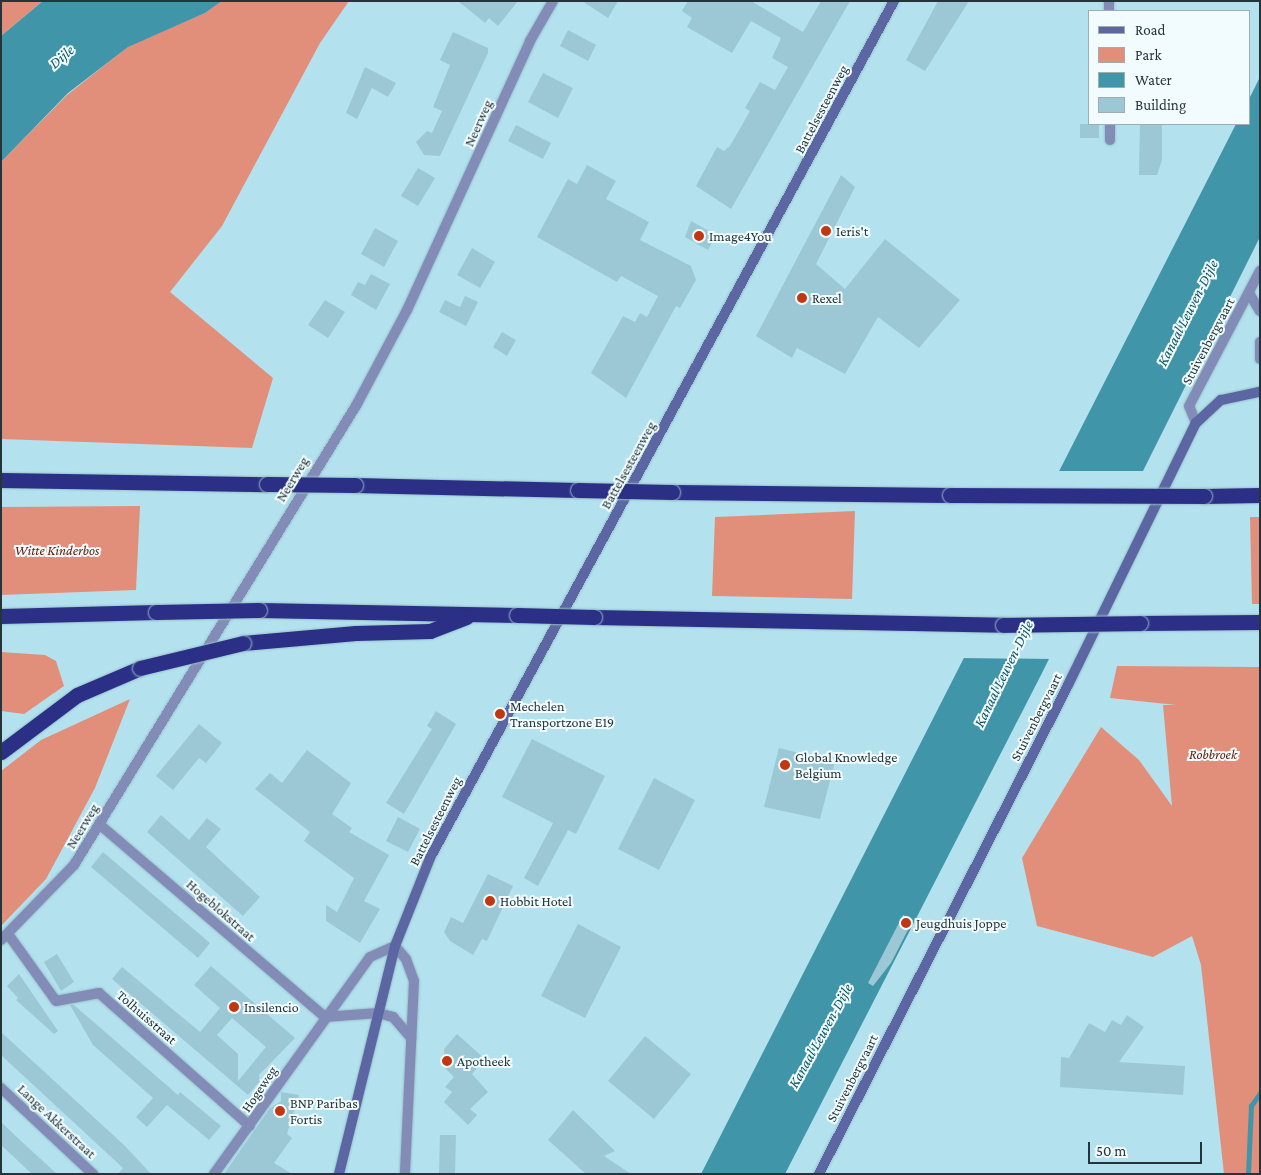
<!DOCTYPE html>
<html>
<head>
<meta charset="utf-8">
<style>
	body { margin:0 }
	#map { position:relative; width:1261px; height:1175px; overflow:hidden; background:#b3e2ee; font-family:"Crimson Pro",serif }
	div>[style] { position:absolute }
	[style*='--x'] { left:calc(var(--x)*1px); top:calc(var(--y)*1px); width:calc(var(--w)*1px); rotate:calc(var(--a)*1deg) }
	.green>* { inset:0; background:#e18f7a }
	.water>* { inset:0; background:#4095a8 }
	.pier>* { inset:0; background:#b3e2ee }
	.stream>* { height:4.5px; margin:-2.25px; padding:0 2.25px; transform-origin:2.25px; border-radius:2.25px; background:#4095a8 }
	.building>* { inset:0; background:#9bc8d4 }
	.roads { filter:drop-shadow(0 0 1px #96bfca) drop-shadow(0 0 1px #96bfca) }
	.minor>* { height:10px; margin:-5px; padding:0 5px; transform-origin:5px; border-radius:5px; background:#838cb6 }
	.secondary>* { height:10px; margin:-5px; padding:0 5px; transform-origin:5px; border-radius:5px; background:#5b66a3 }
	.motorway>* { height:15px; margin:-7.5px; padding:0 7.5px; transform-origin:7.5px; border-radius:7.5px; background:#2b2f86 }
	.bridges { filter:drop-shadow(0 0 1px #96bfca) drop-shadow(0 0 1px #96bfca) }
	.motorway-bridge>* { height:15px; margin:-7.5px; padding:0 7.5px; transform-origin:7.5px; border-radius:7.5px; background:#2b2f86 }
	.dots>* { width:14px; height:14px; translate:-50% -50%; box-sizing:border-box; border:2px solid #f2fcfe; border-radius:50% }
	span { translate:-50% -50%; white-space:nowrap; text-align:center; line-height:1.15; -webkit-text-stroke:4px #f2fcfe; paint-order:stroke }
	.street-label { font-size:14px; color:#23353a }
	.poi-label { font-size:14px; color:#23353a }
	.left { translate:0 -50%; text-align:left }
	.park-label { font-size:14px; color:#5f1a09; font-style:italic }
	.water-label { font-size:15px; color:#0a5462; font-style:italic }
	.frame { position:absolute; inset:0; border:2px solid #23353a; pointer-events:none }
	.legend { position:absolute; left:1088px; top:10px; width:162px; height:115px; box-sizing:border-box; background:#f2fcfe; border:1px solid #9facb0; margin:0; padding:6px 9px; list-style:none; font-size:15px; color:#23353a }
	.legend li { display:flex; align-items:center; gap:10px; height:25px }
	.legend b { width:25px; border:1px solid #9facb0 }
	.scale { position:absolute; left:1088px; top:1142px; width:114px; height:22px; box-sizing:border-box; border:2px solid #23353a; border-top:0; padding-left:6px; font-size:15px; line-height:18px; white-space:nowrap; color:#23353a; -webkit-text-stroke:4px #f2fcfe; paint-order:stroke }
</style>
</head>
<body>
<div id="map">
	<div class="green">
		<div style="clip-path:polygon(1px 1px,43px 1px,1px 36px)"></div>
		<div style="clip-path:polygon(222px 1px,349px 1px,320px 43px,222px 226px,170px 292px,273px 378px,252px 448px,1px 439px,1px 162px,67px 95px,129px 46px,205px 13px)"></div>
		<div style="clip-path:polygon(140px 506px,136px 590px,1px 595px,1px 507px)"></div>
		<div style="clip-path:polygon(855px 511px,852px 599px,712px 596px,715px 517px)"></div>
		<div style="clip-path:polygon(1250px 517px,1260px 517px,1260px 604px,1252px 604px)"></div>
		<div style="clip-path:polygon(1px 652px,45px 655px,56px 661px,64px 686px,24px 714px,1px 711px)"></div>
		<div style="clip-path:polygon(1117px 666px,1260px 667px,1260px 1174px,1224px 1174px,1201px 965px,1192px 936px,1153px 957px,1037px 926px,1022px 858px,1101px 727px,1139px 760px,1172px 806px,1163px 705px,1176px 705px,1110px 698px)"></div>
		<div style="clip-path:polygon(130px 699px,95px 788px,46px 879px,1px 926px,1px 771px,41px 740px)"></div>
	</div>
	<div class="water">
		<div style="clip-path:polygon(43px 1px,222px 1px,205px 13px,128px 47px,68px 93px,1px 162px,1px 36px)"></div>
		<div style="clip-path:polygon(1260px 77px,1260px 237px,1041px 675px,785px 1174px,701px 1174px,1236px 124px,1250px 124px,1250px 97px)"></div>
	</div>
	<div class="pier">
		<div style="clip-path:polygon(1056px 471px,1144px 471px,1052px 659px,961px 658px)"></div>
	</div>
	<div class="stream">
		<div style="--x:1248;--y:1174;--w:68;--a:-87.5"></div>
		<div style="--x:1251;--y:1106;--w:16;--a:-55"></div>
	</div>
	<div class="building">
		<div style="clip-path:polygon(458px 1px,518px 1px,498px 26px,489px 18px,485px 23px)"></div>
		<div style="clip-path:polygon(582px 1px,618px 1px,608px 18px)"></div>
		<div style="clip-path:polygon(688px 1px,751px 1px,803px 32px,821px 1px,850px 1px,731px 209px,696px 186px,717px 147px,724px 151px,730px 146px,750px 111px,745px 108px,760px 82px,775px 90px,788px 67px,772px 58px,781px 38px,751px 21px,732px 53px,687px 27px,692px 18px,682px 11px)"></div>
		<div style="clip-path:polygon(938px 1px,969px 1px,925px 71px,906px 60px)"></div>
		<div style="clip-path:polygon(568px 30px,596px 45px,588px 61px,560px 46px)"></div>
		<div style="clip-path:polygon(453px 32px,488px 48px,488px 53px,440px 156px,424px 155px,416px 142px,427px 131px,432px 133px,442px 111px,433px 107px,450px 65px,440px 60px)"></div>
		<div style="clip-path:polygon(365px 67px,396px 83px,388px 97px,372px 88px,357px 119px,346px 113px)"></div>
		<div style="clip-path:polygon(543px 73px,573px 88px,558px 118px,528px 102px)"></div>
		<div style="clip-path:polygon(1080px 124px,1099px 124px,1099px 138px,1080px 138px)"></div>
		<div style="clip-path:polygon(1140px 124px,1162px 124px,1162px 160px,1157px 175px,1139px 175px)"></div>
		<div style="clip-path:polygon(516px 125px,551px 143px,543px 159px,508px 141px)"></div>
		<div style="clip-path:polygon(587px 165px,616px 181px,606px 199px,649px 222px,640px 240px,691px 266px,696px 280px,680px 308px,676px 306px,626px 398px,591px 373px,623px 316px,635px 322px,640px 313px,647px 317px,658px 296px,621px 276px,617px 282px,537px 237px,568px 179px,577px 184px)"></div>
		<div style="clip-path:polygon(418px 168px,435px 178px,418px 206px,401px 196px)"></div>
		<div style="clip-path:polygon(841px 175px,855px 187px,816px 264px,845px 289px,885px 239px,960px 300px,919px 348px,878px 317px,845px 374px,797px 348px,792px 358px,756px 336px)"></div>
		<div style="clip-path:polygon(691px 221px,716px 235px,708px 250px,685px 237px)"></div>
		<div style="clip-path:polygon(375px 228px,398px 241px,384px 267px,361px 254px)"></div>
		<div style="clip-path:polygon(472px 248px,495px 262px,480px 288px,457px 275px)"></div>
		<div style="clip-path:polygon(371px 274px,390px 284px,376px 310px,351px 295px,358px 282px,365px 285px)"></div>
		<div style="clip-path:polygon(465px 296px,478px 302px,466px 326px,439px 312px,445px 300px,460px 307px)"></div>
		<div style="clip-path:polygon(325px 300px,345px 312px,328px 338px,308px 325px)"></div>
		<div style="clip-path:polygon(502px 332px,516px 340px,507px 356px,493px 347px)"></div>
		<div style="clip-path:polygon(436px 711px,456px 724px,404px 814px,386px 803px,432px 729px,427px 726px)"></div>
		<div style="clip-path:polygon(199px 724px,222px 743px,206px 763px,199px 758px,173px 790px,156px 776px)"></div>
		<div style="clip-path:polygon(532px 739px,605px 776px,576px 834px,568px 830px,538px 886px,524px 878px,553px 823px,502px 797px)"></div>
		<div style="clip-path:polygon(779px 748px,835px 762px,820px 819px,764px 807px)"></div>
		<div style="clip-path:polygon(307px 750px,351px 783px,332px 814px,352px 828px,349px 832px,389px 855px,364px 901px,380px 909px,360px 943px,326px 921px,326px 905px,337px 912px,354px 878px,304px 841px,310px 832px,255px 789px,270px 773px,282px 783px)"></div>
		<div style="clip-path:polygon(654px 778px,695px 800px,659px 870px,618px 849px)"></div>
		<div style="clip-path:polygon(161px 815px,189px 840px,207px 818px,221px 829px,206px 847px,260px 897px,243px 916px,147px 832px)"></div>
		<div style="clip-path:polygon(398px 817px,420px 829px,408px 852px,386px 841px)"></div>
		<div style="clip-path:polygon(103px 852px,210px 943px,198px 958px,91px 867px)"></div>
		<div style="clip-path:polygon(488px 874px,513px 886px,487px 941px,482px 939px,473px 955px,450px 941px,444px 932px,451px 917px,463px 923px)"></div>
		<div style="clip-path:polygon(903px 915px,913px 920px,891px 963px,873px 986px,868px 983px)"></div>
		<div style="clip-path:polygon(578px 924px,621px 947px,585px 1018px,541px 996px)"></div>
		<div style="clip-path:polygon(57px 954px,74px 982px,61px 991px,44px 962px)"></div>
		<div style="clip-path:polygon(evenodd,211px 966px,295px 1038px,259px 1075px,260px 1081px,248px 1095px,112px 979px,122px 967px,200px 1032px,220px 1008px,194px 985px,211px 966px,232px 1018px,266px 1047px,238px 1081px,238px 1054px,217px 1035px,232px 1018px)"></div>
		<div style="clip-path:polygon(19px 974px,58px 1031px,54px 1034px,16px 1000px,18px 998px,7px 986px)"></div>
		<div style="clip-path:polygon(70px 1005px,74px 1005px,178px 1095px,180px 1092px,221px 1126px,209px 1140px,167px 1105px,147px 1127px,136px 1117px,153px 1098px,93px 1045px)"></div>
		<div style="clip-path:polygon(1127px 1015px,1144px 1027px,1119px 1062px,1185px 1066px,1183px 1095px,1060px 1087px,1061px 1057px,1069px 1058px,1089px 1023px,1105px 1032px,1112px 1020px,1121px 1025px)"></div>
		<div style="clip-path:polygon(1px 1032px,125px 1146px,151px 1174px,118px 1174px,123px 1168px,1px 1055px)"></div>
		<div style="clip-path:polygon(457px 1034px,485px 1059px,472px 1074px,488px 1092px,470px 1109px,477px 1115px,468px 1125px,444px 1102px,452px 1092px,445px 1087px,454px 1077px,445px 1068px,444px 1049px)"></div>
		<div style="clip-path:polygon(645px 1036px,691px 1074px,654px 1119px,608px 1081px)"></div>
		<div style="clip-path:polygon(281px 1092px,299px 1095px,287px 1134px,292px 1138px,274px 1163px,292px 1174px,224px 1174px,270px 1108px,281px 1101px)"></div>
		<div style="clip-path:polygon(573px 1110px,615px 1151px,604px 1156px,631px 1174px,586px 1174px,548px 1140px)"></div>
		<div style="clip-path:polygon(1px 1122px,21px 1141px,57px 1174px,32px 1174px,1px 1145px)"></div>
		<div style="clip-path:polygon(440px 1135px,456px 1135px,455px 1174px,439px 1174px)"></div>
	</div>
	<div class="roads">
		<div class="minor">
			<div style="--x:1109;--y:1;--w:10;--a:90"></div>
			<div style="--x:1110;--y:124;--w:16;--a:90"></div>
			<div style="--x:1249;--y:293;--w:21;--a:59"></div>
			<div style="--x:1260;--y:342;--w:17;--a:90"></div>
			<div style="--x:1196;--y:423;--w:18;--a:-112"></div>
			<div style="--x:1189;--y:406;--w:153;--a:-62.3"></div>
			<div style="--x:99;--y:824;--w:297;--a:40.5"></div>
			<div style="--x:8;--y:934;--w:82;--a:54.4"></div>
			<div style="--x:56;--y:1001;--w:44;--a:-10.5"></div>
			<div style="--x:99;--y:993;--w:201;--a:41.4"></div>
			<div style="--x:1;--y:940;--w:105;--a:-45.8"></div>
			<div style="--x:74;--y:865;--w:541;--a:-58.45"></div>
			<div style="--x:357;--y:404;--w:106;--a:-62"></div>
			<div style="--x:407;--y:310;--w:296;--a:-65.4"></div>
			<div style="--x:530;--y:41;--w:46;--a:-60.1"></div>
			<div style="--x:325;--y:1017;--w:53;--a:-4.3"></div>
			<div style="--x:378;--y:1013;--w:16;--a:15"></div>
			<div style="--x:393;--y:1017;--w:28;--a:49"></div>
			<div style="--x:1;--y:1088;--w:126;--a:43.1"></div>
			<div style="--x:214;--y:1174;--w:267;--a:-54.3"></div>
			<div style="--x:370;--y:957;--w:27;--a:-24"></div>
			<div style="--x:395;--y:946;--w:17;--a:50"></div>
			<div style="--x:406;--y:959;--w:23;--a:70"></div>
			<div style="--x:414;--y:981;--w:193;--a:92.7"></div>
		</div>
		<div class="secondary">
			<div style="--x:339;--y:1174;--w:235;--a:-76.2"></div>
			<div style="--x:395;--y:946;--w:95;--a:-68.3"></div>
			<div style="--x:430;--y:858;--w:975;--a:-61.57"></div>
			<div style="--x:819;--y:1174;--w:549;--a:-63.01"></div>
			<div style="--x:1068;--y:685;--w:292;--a:-64"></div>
			<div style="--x:1196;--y:423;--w:34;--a:-43"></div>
			<div style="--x:1221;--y:400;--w:40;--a:-12"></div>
		</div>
		<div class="motorway">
			<div style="--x:1;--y:480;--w:266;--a:0.9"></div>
			<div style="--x:355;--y:485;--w:223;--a:1.3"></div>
			<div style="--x:672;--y:492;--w:278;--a:0.6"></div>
			<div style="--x:1204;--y:496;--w:56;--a:-1"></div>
			<div style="--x:259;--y:610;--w:258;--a:1.1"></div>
			<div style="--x:1;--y:616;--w:155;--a:-1.5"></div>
			<div style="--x:594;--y:617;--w:409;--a:1.1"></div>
			<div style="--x:1140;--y:623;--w:120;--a:-0.5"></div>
			<div style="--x:243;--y:643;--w:113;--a:-5.1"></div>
			<div style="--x:356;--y:633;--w:74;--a:-1.5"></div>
			<div style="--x:430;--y:631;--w:39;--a:-21"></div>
			<div style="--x:1;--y:752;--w:95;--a:-36.9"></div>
			<div style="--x:77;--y:695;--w:69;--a:-23.2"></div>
		</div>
	</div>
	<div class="bridges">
		<div class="motorway-bridge">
			<div style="--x:267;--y:484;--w:88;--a:0.7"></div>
			<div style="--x:578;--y:490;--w:94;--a:1.2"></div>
			<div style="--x:950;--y:495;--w:254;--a:0.2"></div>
			<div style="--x:156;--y:612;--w:103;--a:-1.1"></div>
			<div style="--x:517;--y:615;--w:77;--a:1.5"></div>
			<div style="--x:1003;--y:625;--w:137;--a:-0.8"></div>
			<div style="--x:140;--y:668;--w:106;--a:-13.6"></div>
		</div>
	</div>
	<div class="dots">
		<div style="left:826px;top:231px;background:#c03710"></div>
		<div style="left:699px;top:236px;background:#c03710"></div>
		<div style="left:802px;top:298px;background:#c03710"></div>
		<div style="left:500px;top:714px;background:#c03710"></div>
		<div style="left:785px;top:765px;background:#c03710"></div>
		<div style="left:490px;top:901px;background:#c03710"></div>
		<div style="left:906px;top:923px;background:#c03710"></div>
		<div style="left:234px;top:1007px;background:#c03710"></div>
		<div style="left:447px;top:1061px;background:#c03710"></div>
		<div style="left:280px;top:1111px;background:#c03710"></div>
	</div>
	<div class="street-label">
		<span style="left:821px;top:109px;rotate:-62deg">Battelsesteenweg</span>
		<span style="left:478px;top:123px;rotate:-66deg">Neerweg</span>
		<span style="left:1208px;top:341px;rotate:-62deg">Stuivenbergvaart</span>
		<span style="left:628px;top:465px;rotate:-61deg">Battelsesteenweg</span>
		<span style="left:292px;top:479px;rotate:-59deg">Neerweg</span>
		<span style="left:1036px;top:717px;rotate:-63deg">Stuivenbergvaart</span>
		<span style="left:435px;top:821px;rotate:-63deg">Battelsesteenweg</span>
		<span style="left:82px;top:826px;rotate:-59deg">Neerweg</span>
		<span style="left:221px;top:910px;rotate:41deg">Hogeblokstraat</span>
		<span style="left:147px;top:1017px;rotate:41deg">Tolhuisstraat</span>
		<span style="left:852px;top:1078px;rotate:-63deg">Stuivenbergvaart</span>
		<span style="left:259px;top:1089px;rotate:-56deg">Hogeweg</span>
		<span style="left:57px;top:1121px;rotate:43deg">Lange Akkerstraat</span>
	</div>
	<div class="poi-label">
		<span class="left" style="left:836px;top:231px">Ieris't</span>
		<span class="left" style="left:709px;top:236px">Image4You</span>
		<span class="left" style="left:812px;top:298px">Rexel</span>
		<span class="left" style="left:510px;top:714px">Mechelen<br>Transportzone E19</span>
		<span class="left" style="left:795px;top:765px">Global Knowledge<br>Belgium</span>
		<span class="left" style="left:500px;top:901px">Hobbit Hotel</span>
		<span class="left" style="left:916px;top:923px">Jeugdhuis Joppe</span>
		<span class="left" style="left:244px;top:1007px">Insilencio</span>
		<span class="left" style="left:457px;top:1061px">Apotheek</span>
		<span class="left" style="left:290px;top:1111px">BNP Paribas<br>Fortis</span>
	</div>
	<div class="park-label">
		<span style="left:57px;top:550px">Witte Kinderbos</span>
		<span style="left:1213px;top:754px">Robbroek</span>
	</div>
	<div class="water-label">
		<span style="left:62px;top:57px;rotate:-41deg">Dijle</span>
		<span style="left:1188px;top:313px;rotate:-63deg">Kanaal Leuven-Dijle</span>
		<span style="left:1004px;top:674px;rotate:-64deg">Kanaal Leuven-Dijle</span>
		<span style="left:821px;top:1036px;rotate:-61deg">Kanaal Leuven-Dijle</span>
	</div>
	<div class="frame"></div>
	<ul class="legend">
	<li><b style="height:6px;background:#5b66a3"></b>Road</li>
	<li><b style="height:14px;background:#e18f7a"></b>Park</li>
	<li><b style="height:14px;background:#4095a8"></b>Water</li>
	<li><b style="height:14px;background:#9bc8d4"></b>Building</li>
	</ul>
	<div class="scale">50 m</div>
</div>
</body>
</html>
